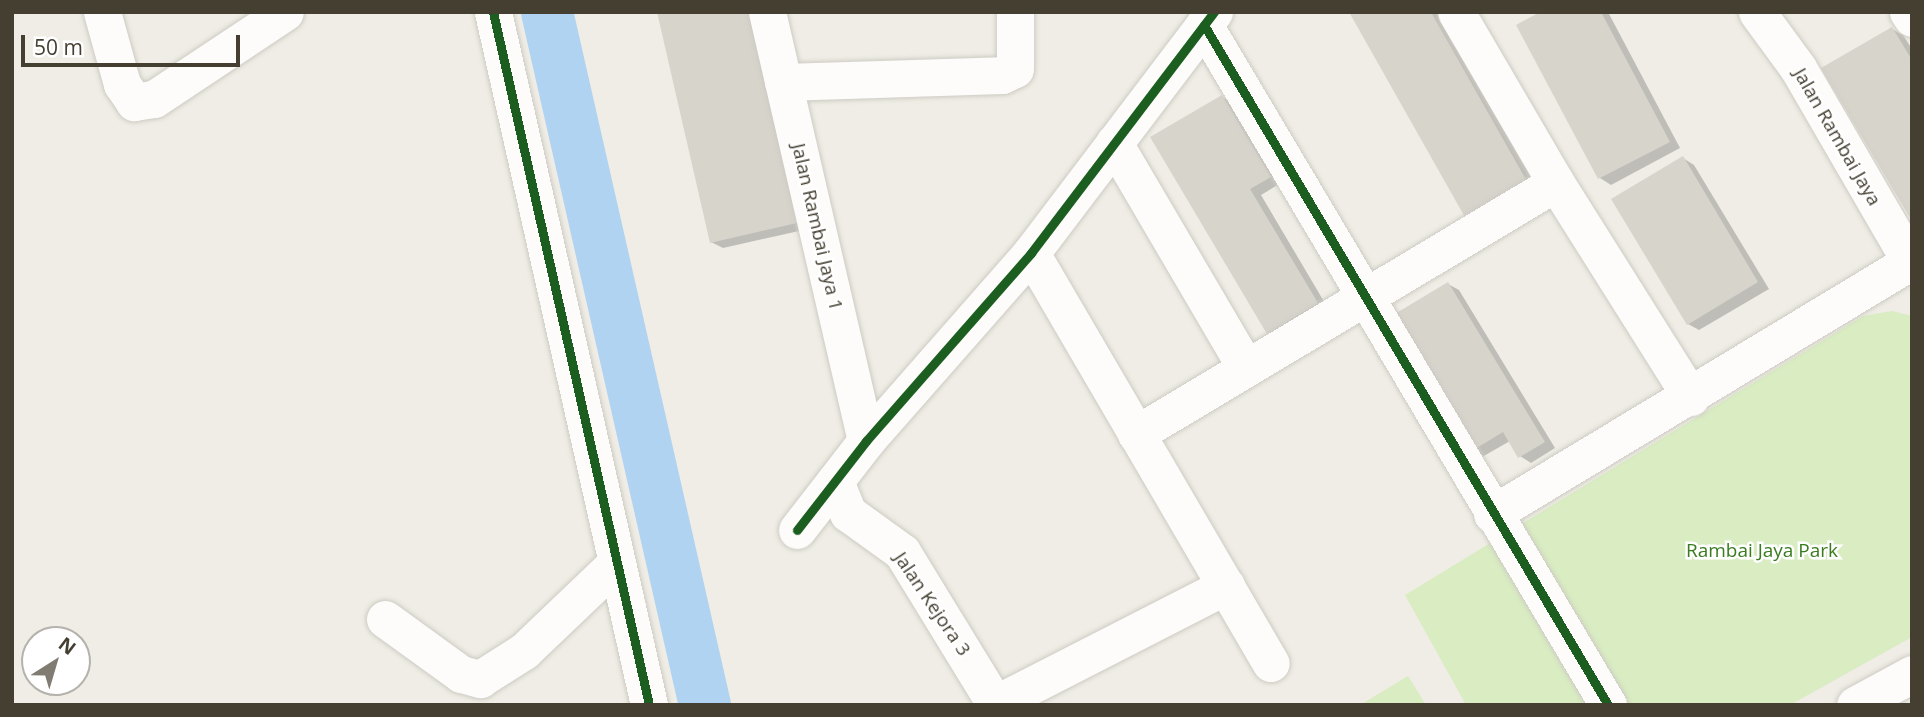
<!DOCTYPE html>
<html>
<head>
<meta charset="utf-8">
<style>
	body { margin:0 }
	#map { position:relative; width:1924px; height:717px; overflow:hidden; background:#efede5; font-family:"Open Sans",sans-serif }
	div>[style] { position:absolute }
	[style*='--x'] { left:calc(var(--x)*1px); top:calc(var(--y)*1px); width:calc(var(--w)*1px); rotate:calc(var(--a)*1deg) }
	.green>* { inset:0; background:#d9ecc2 }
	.shadow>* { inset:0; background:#0003 }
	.river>* { height:52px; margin:-26px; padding:0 26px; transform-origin:26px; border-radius:26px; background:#b1d3f2 }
	.building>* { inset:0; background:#d7d4cc }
	.roads { filter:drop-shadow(0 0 2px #cdcbc3) drop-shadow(0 0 2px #cdcbc3) }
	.minor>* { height:37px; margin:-18.5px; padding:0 18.5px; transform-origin:18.5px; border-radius:18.5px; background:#fdfcfb }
	.cycleway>* { height:9px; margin:-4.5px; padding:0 4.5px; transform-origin:4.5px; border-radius:4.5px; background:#1b5e20 }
	span { translate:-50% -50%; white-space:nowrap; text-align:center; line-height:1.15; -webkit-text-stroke:5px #fff; paint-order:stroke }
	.street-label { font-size:19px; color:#453f32 }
	.park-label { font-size:19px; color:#3b7b20 }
	.frame { position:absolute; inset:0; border:14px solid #453f32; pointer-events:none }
	.north { position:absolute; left:21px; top:626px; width:70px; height:70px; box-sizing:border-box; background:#fff; border:2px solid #b5b2ad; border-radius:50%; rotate:37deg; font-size:19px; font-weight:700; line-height:28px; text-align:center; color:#453f32 }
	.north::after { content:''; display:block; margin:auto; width:24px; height:32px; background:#807c71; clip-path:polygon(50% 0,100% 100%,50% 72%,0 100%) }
	.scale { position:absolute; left:21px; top:35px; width:219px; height:32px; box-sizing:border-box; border:4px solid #453f32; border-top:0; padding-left:9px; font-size:21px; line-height:24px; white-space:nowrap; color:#453f32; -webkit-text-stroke:5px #fff; paint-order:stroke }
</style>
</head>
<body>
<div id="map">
	<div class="green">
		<div style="clip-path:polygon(1892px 311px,1912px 316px,1912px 637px,1790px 705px,1466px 705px,1405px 595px,1863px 316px)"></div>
		<div style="clip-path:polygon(1408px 676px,1426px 705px,1360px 705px)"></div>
	</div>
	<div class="shadow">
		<div style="clip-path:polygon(658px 12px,758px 12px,808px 229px,723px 248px,711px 242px)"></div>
		<div style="clip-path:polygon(1351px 12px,1438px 12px,1538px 190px,1478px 224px)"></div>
		<div style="clip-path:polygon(1543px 12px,1608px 12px,1680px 148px,1611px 185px,1600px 178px)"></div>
		<div style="clip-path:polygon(1892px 29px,1903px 35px,1912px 49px,1912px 218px)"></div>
		<div style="clip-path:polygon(1222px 97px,1234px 103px,1281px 183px,1261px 195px,1329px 310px,1279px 339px,1268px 332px)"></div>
		<div style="clip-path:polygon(1683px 158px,1694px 165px,1769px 289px,1699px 330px,1688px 324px)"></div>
		<div style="clip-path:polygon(1448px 284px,1459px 290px,1555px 448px,1531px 463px,1520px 456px,1510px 441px,1482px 457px,1471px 451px)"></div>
	</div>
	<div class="river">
		<div style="--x:547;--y:12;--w:711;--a:77.16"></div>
	</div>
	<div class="building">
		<div style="clip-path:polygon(657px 12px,748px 12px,797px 223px,710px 243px)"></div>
		<div style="clip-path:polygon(1349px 12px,1431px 12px,1528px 183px,1466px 219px)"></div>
		<div style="clip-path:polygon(1540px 12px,1601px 12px,1670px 142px,1598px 179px,1516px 25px)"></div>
		<div style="clip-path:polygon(1892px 27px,1912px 60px,1912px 221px,1821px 68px)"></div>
		<div style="clip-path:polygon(1222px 95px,1271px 177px,1250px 189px,1318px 303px,1267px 334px,1150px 137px)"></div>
		<div style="clip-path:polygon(1683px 156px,1758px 282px,1687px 325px,1611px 199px)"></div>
		<div style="clip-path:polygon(1448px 282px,1545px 442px,1518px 458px,1503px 432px,1470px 452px,1388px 318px)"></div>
	</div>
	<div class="roads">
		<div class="minor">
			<div style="--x:102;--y:12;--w:75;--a:74.5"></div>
			<div style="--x:122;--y:84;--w:22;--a:56"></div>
			<div style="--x:134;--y:102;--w:20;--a:-9"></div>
			<div style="--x:154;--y:99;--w:157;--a:-33.6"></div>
			<div style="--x:493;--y:12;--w:710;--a:77.31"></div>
			<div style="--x:767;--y:12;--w:440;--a:77"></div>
			<div style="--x:1456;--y:12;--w:198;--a:59.7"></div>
			<div style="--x:1556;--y:183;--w:253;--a:57.8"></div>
			<div style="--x:1757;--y:12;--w:69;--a:53.8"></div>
			<div style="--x:1798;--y:68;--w:228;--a:59.9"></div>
			<div style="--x:1908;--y:12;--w:7;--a:56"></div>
			<div style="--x:1204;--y:25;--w:791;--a:59.28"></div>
			<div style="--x:783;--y:82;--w:219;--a:-1.8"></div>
			<div style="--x:1002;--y:75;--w:14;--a:-25"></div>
			<div style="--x:1015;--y:69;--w:57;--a:-90"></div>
			<div style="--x:1114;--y:143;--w:261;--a:59.6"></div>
			<div style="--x:1031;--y:253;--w:475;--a:59.7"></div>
			<div style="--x:1136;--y:434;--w:489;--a:-30.9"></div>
			<div style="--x:835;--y:481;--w:35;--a:68"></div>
			<div style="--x:848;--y:513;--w:67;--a:35.8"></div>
			<div style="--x:902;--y:552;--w:178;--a:58.5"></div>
			<div style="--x:1492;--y:514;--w:490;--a:-31.1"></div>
			<div style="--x:797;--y:530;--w:113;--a:-52.2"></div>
			<div style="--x:866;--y:441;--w:250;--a:-48.7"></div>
			<div style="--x:1031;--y:253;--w:303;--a:-52.8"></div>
			<div style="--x:385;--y:619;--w:94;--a:35.9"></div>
			<div style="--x:461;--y:674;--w:20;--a:15"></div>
			<div style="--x:480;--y:679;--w:52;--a:-32.5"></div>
			<div style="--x:524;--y:651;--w:127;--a:-43.7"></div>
			<div style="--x:993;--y:705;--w:262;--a:-27.1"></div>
			<div style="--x:1855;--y:705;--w:65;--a:-28.5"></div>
		</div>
	</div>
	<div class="cycleway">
		<div style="--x:493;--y:12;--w:710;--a:77.31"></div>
		<div style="--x:1204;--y:25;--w:791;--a:59.28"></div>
		<div style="--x:797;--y:530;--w:113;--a:-52.2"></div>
		<div style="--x:866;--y:441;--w:250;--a:-48.7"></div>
		<div style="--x:1031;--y:253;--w:303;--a:-52.8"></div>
	</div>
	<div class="street-label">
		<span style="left:1837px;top:137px;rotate:60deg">Jalan Rambai Jaya</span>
		<span style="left:817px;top:227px;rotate:77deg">Jalan Rambai Jaya 1</span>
		<span style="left:932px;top:604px;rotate:56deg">Jalan Kejora 3</span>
	</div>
	<div class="park-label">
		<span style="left:1762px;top:551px">Rambai Jaya Park</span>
	</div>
	<div class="frame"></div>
	<div class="north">N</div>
	<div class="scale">50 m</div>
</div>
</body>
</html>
